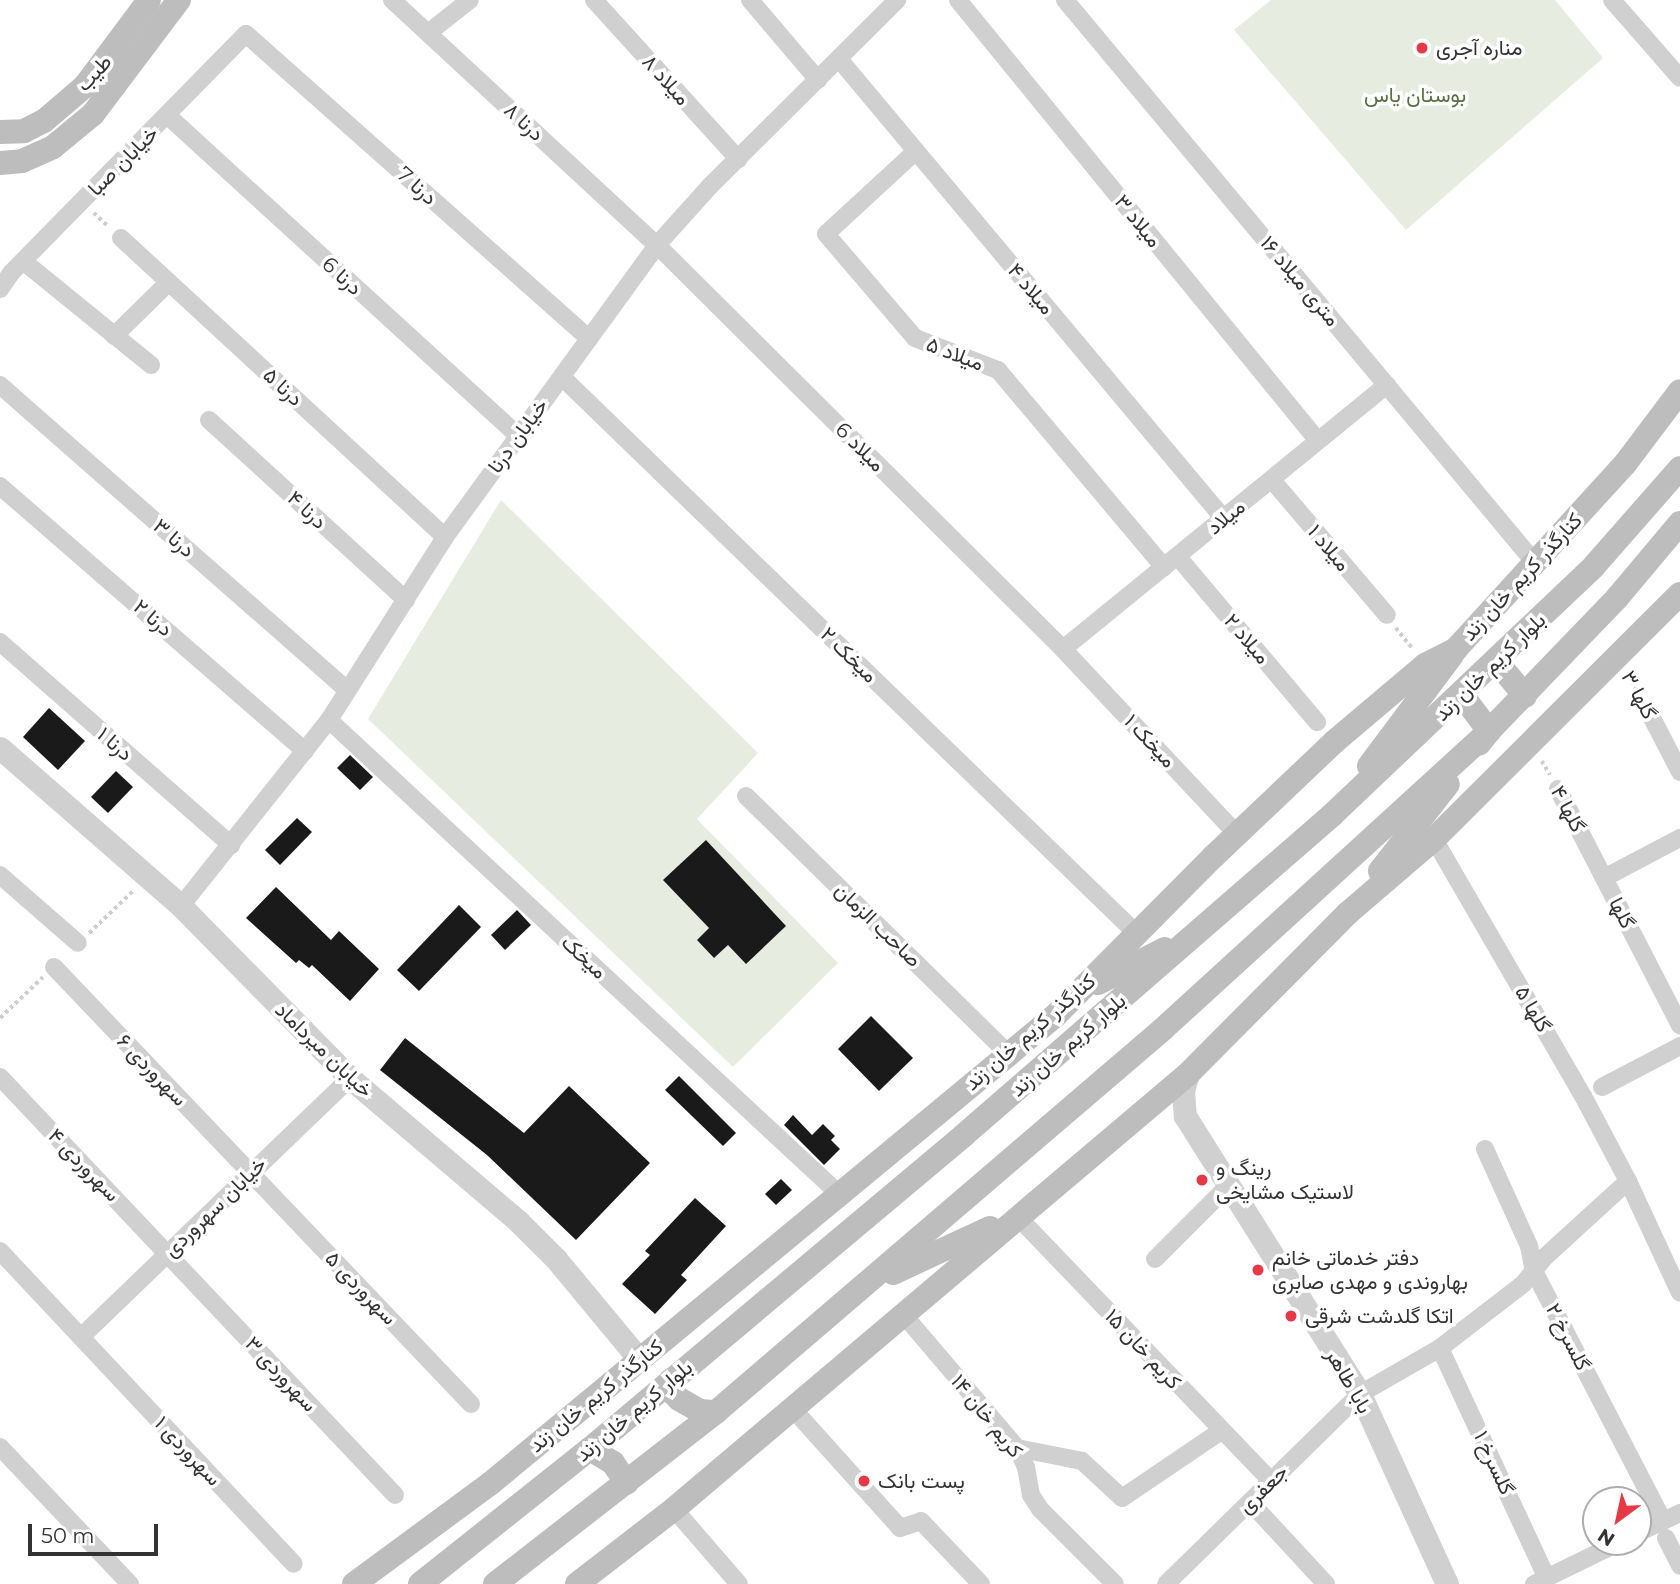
<!DOCTYPE html>
<html>
<head>
<meta charset="utf-8">
<style>
	body { margin:0 }
	#map { position:relative; width:1680px; height:1584px; overflow:hidden; background:#fff; font-family:Montserrat,Vazirmatn,sans-serif }
	div>[style] { position:absolute }
	[style*='--x'] { left:calc(var(--x)*1px); top:calc(var(--y)*1px); width:calc(var(--w)*1px); rotate:calc(var(--a)*1deg) }
	.green>* { inset:0; background:#e6ecdf }
	.building>* { inset:0; background:#1a1a1a }
	.path>* { height:3.5px; margin-top:-1.75px; transform-origin:0; background:repeating-linear-gradient(90deg,#cdcdcd 0 3.5px,transparent 0 7px) }
	.minor>* { height:18px; margin:-9px; padding:0 9px; transform-origin:9px; border-radius:9px; background:#d0d0d0 }
	.tertiary>* { height:23px; margin:-11.5px; padding:0 11.5px; transform-origin:11.5px; border-radius:11.5px; background:#d0d0d0 }
	.secondary>* { height:24px; margin:-12px; padding:0 12px; transform-origin:12px; border-radius:12px; background:#bdbdbd }
	.dots>* { width:19px; height:19px; translate:-50% -50%; box-sizing:border-box; border:4px solid #fff; border-radius:50% }
	span { translate:-50% -50%; white-space:nowrap; text-align:center; line-height:1.15; -webkit-text-stroke:7px #fff; paint-order:stroke }
	.poi-label { font-size:21px; color:#333 }
	.left { translate:0 -50%; text-align:left }
	.street-label { font-size:21px; color:#333 }
	.park-label { font-size:21px; color:#56703f }
	.north { position:absolute; left:1582px; top:1486px; width:70px; height:70px; box-sizing:border-box; background:#fff; border:2px solid #adadad; border-radius:50%; rotate:213deg; font-size:19px; font-weight:700; line-height:28px; text-align:center; color:#333 }
	.north::after { content:''; display:block; margin:auto; width:24px; height:32px; background:#e63946; clip-path:polygon(50% 0,100% 100%,50% 72%,0 100%) }
	.scale { position:absolute; left:28px; top:1524px; width:130px; height:32px; box-sizing:border-box; border:4px solid #333; border-top:0; padding-left:9px; font-size:21px; line-height:24px; white-space:nowrap; color:#333; -webkit-text-stroke:5px #fff; paint-order:stroke }
</style>
</head>
<body>
<div id="map">
	<div class="green">
		<div style="clip-path:polygon(1271px 0,1555px 0,1603px 58px,1406px 230px,1234px 30px)"></div>
		<div style="clip-path:polygon(501px 500px,758px 753px,697px 819px,838px 963px,733px 1067px,368px 719px)"></div>
	</div>
	<div class="building">
		<div style="clip-path:polygon(49px 708px,85px 741px,58px 770px,23px 737px)"></div>
		<div style="clip-path:polygon(350px 755px,373px 777px,360px 790px,337px 768px)"></div>
		<div style="clip-path:polygon(116px 771px,133px 787px,108px 813px,91px 797px)"></div>
		<div style="clip-path:polygon(297px 818px,312px 832px,280px 865px,265px 850px)"></div>
		<div style="clip-path:polygon(706px 840px,786px 926px,746px 964px,728px 945px,714px 958px,697px 940px,709px 928px,663px 880px)"></div>
		<div style="clip-path:polygon(276px 887px,331px 940px,339px 931px,379px 969px,350px 1001px,312px 965px,309px 968px,299px 960px,296px 963px,246px 918px)"></div>
		<div style="clip-path:polygon(459px 905px,481px 927px,419px 991px,397px 970px)"></div>
		<div style="clip-path:polygon(517px 910px,531px 925px,505px 950px,491px 935px)"></div>
		<div style="clip-path:polygon(871px 1016px,913px 1058px,879px 1091px,838px 1049px)"></div>
		<div style="clip-path:polygon(405px 1038px,524px 1133px,569px 1086px,650px 1163px,576px 1240px,487px 1155px,380px 1070px)"></div>
		<div style="clip-path:polygon(679px 1076px,736px 1133px,723px 1146px,665px 1090px)"></div>
		<div style="clip-path:polygon(793px 1115px,812px 1135px,823px 1124px,835px 1136px,831px 1140px,840px 1149px,824px 1165px,784px 1125px)"></div>
		<div style="clip-path:polygon(781px 1179px,792px 1190px,776px 1205px,765px 1194px)"></div>
		<div style="clip-path:polygon(695px 1198px,726px 1226px,681px 1275px,687px 1280px,655px 1314px,622px 1284px,650px 1255px,645px 1251px)"></div>
	</div>
	<div class="path">
		<div style="--x:94;--y:213;--w:21;--a:43"></div>
		<div style="--x:1396;--y:628;--w:27;--a:51"></div>
		<div style="--x:1628;--y:675;--w:31;--a:61"></div>
		<div style="--x:1542;--y:761;--w:16;--a:60"></div>
		<div style="--x:89;--y:933;--w:62;--a:-43.7"></div>
		<div style="--x:0;--y:1018;--w:59;--a:-43.6"></div>
	</div>
	<div class="minor">
		<div style="--x:392;--y:0;--w:361;--a:42.8"></div>
		<div style="--x:657;--y:245;--w:573;--a:44.86"></div>
		<div style="--x:1063;--y:649;--w:254;--a:46.8"></div>
		<div style="--x:594;--y:0;--w:215;--a:47.8"></div>
		<div style="--x:750;--y:0;--w:105;--a:49.6"></div>
		<div style="--x:958;--y:0;--w:569;--a:50.77"></div>
		<div style="--x:1065;--y:0;--w:733;--a:50.14"></div>
		<div style="--x:1612;--y:0;--w:103;--a:48.9"></div>
		<div style="--x:428;--y:33;--w:53;--a:-38.2"></div>
		<div style="--x:839;--y:59;--w:600;--a:50.07"></div>
		<div style="--x:168;--y:116;--w:473;--a:42.4"></div>
		<div style="--x:916;--y:151;--w:122;--a:137.3"></div>
		<div style="--x:826;--y:234;--w:137;--a:49.4"></div>
		<div style="--x:915;--y:338;--w:89;--a:21.1"></div>
		<div style="--x:998;--y:370;--w:258;--a:49.9"></div>
		<div style="--x:121;--y:238;--w:441;--a:42.7"></div>
		<div style="--x:23;--y:261;--w:165;--a:39.1"></div>
		<div style="--x:0;--y:289;--w:19;--a:-55"></div>
		<div style="--x:11;--y:273;--w:335;--a:-45.5"></div>
		<div style="--x:246;--y:34;--w:459;--a:41.6"></div>
		<div style="--x:114;--y:336;--w:77;--a:-44.5"></div>
		<div style="--x:562;--y:377;--w:801;--a:44.09"></div>
		<div style="--x:0;--y:385;--w:462;--a:41.3"></div>
		<div style="--x:209;--y:420;--w:267;--a:42.4"></div>
		<div style="--x:1272;--y:480;--w:177;--a:49.6"></div>
		<div style="--x:0;--y:486;--w:404;--a:41"></div>
		<div style="--x:1178;--y:557;--w:216;--a:49.9"></div>
		<div style="--x:0;--y:642;--w:308;--a:41.3"></div>
		<div style="--x:1063;--y:649;--w:418;--a:-39.2"></div>
		<div style="--x:1651;--y:716;--w:63;--a:62.6"></div>
		<div style="--x:329;--y:720;--w:696;--a:42.9"></div>
		<div style="--x:1558;--y:789;--w:266;--a:62.7"></div>
		<div style="--x:746;--y:796;--w:368;--a:44.5"></div>
		<div style="--x:1434;--y:839;--w:297;--a:59.9"></div>
		<div style="--x:1583;--y:1096;--w:96;--a:62.1"></div>
		<div style="--x:1628;--y:1181;--w:123;--a:65.1"></div>
		<div style="--x:0;--y:875;--w:103;--a:41.1"></div>
		<div style="--x:1604;--y:878;--w:86;--a:-27.8"></div>
		<div style="--x:181;--y:906;--w:238;--a:-51.5"></div>
		<div style="--x:329;--y:720;--w:217;--a:-57.6"></div>
		<div style="--x:445;--y:537;--w:361;--a:-54"></div>
		<div style="--x:657;--y:245;--w:79;--a:-48.1"></div>
		<div style="--x:710;--y:186;--w:264;--a:-44.8"></div>
		<div style="--x:54;--y:967;--w:604;--a:46.34"></div>
		<div style="--x:0;--y:1077;--w:575;--a:46.62"></div>
		<div style="--x:1602;--y:1087;--w:88;--a:-27.7"></div>
		<div style="--x:1485;--y:1149;--w:107;--a:65.6"></div>
		<div style="--x:1529;--y:1246;--w:25;--a:79"></div>
		<div style="--x:1534;--y:1271;--w:281;--a:62.7"></div>
		<div style="--x:1017;--y:1216;--w:367;--a:46.2"></div>
		<div style="--x:0;--y:1251;--w:429;--a:46.8"></div>
		<div style="--x:1155;--y:1259;--w:105;--a:-45"></div>
		<div style="--x:903;--y:1314;--w:176;--a:49.6"></div>
		<div style="--x:1017;--y:1448;--w:21;--a:65"></div>
		<div style="--x:1026;--y:1467;--w:28;--a:80"></div>
		<div style="--x:1031;--y:1495;--w:17;--a:57"></div>
		<div style="--x:1040;--y:1509;--w:106;--a:45"></div>
		<div style="--x:81;--y:1337;--w:373;--a:-43.9"></div>
		<div style="--x:1440;--y:1348;--w:254;--a:65.1"></div>
		<div style="--x:793;--y:1409;--w:160;--a:48"></div>
		<div style="--x:900;--y:1528;--w:22;--a:-18"></div>
		<div style="--x:921;--y:1521;--w:87;--a:46.4"></div>
		<div style="--x:0;--y:1447;--w:189;--a:46.5"></div>
		<div style="--x:1017;--y:1448;--w:66;--a:11.3"></div>
		<div style="--x:1082;--y:1461;--w:54;--a:42.8"></div>
		<div style="--x:1122;--y:1498;--w:120;--a:-34.1"></div>
		<div style="--x:1250;--y:1502;--w:112;--a:47.2"></div>
		<div style="--x:674;--y:1509;--w:99;--a:49.1"></div>
		<div style="--x:1638;--y:1533;--w:47;--a:-25.5"></div>
		<div style="--x:1666;--y:1538;--w:31;--a:63"></div>
		<div style="--x:1166;--y:1584;--w:272;--a:-44.4"></div>
		<div style="--x:1360;--y:1394;--w:92;--a:-29.9"></div>
		<div style="--x:1440;--y:1348;--w:105;--a:-37.6"></div>
		<div style="--x:1523;--y:1284;--w:36;--a:-51"></div>
		<div style="--x:1546;--y:1256;--w:111;--a:-42.4"></div>
		<div style="--x:1534;--y:1584;--w:96;--a:-26"></div>
	</div>
	<div class="tertiary">
		<div style="--x:0;--y:748;--w:240;--a:41.1"></div>
		<div style="--x:181;--y:906;--w:241;--a:45.5"></div>
		<div style="--x:350;--y:1078;--w:221;--a:40.4"></div>
		<div style="--x:518;--y:1221;--w:54;--a:45"></div>
		<div style="--x:556;--y:1259;--w:131;--a:50.3"></div>
		<div style="--x:1188;--y:1074;--w:17;--a:107"></div>
		<div style="--x:1183;--y:1090;--w:26;--a:86"></div>
		<div style="--x:1185;--y:1116;--w:328;--a:57.8"></div>
		<div style="--x:1360;--y:1394;--w:209;--a:65.4"></div>
	</div>
	<div class="secondary">
		<div style="--x:0;--y:132;--w:24;--a:-2"></div>
		<div style="--x:24;--y:131;--w:22;--a:-27"></div>
		<div style="--x:44;--y:121;--w:54;--a:-40.5"></div>
		<div style="--x:85;--y:86;--w:107;--a:-53.3"></div>
		<div style="--x:0;--y:163;--w:22;--a:-5"></div>
		<div style="--x:22;--y:161;--w:34;--a:-24"></div>
		<div style="--x:53;--y:147;--w:52;--a:-39.5"></div>
		<div style="--x:93;--y:114;--w:143;--a:-53"></div>
		<div style="--x:1497;--y:662;--w:44;--a:50.5"></div>
		<div style="--x:1462;--y:695;--w:45;--a:53.1"></div>
		<div style="--x:1489;--y:731;--w:16;--a:128"></div>
		<div style="--x:1369;--y:766;--w:139;--a:-53.2"></div>
		<div style="--x:1380;--y:871;--w:110;--a:-52"></div>
		<div style="--x:1098;--y:983;--w:75;--a:-26.9"></div>
		<div style="--x:893;--y:1273;--w:107;--a:-24.9"></div>
		<div style="--x:671;--y:1380;--w:11;--a:90"></div>
		<div style="--x:671;--y:1391;--w:11;--a:45"></div>
		<div style="--x:679;--y:1399;--w:24;--a:30"></div>
		<div style="--x:700;--y:1411;--w:16;--a:4"></div>
		<div style="--x:590;--y:1449;--w:27;--a:31"></div>
		<div style="--x:613;--y:1463;--w:24;--a:55"></div>
		<div style="--x:354;--y:1584;--w:170;--a:-36.4"></div>
		<div style="--x:491;--y:1483;--w:732;--a:-39.63"></div>
		<div style="--x:1055;--y:1016;--w:226;--a:-45.2"></div>
		<div style="--x:1214;--y:856;--w:166;--a:-43.5"></div>
		<div style="--x:1334;--y:742;--w:119;--a:-40.2"></div>
		<div style="--x:1425;--y:665;--w:35;--a:-27"></div>
		<div style="--x:1456;--y:649;--w:251;--a:-47.6"></div>
		<div style="--x:1625;--y:464;--w:91;--a:-53"></div>
		<div style="--x:420;--y:1584;--w:217;--a:-38.5"></div>
		<div style="--x:590;--y:1449;--w:488;--a:-40"></div>
		<div style="--x:964;--y:1135;--w:488;--a:-41"></div>
		<div style="--x:1332;--y:815;--w:361;--a:-43.5"></div>
		<div style="--x:1594;--y:566;--w:130;--a:-48.7"></div>
		<div style="--x:495;--y:1584;--w:280;--a:-37.9"></div>
		<div style="--x:716;--y:1412;--w:589;--a:-40.59"></div>
		<div style="--x:1163;--y:1029;--w:442;--a:-42.4"></div>
		<div style="--x:1489;--y:731;--w:185;--a:-46.1"></div>
		<div style="--x:1617;--y:598;--w:98;--a:-50"></div>
		<div style="--x:577;--y:1584;--w:123;--a:-37.7"></div>
		<div style="--x:674;--y:1509;--w:673;--a:-40.24"></div>
		<div style="--x:1188;--y:1074;--w:227;--a:-45.2"></div>
		<div style="--x:1348;--y:913;--w:113;--a:-40.7"></div>
		<div style="--x:1434;--y:839;--w:347;--a:-44.9"></div>
	</div>
	<div class="dots">
		<div style="left:1422px;top:48px;background:#e63946"></div>
		<div style="left:1202px;top:1180px;background:#e63946"></div>
		<div style="left:1258px;top:1270px;background:#e63946"></div>
		<div style="left:1291px;top:1316px;background:#e63946"></div>
		<div style="left:864px;top:1481px;background:#e63946"></div>
	</div>
	<div class="poi-label">
		<span class="left" style="left:1436px;top:48px">مناره آجری</span>
		<span class="left" style="left:1216px;top:1180px">رینگ و<br>لاستیک مشایخی</span>
		<span class="left" style="left:1272px;top:1270px">دفتر خدماتی خانم<br>بهاروندی و مهدی صابری</span>
		<span class="left" style="left:1305px;top:1316px">اتکا گلدشت شرقی</span>
		<span class="left" style="left:878px;top:1481px">پست بانک</span>
	</div>
	<div class="street-label">
		<span style="left:94px;top:73px;rotate:-48deg">طیب</span>
		<span style="left:666px;top:80px;rotate:48deg">میلاد ۸</span>
		<span style="left:524px;top:122px;rotate:43deg">درنا ۸</span>
		<span style="left:123px;top:161px;rotate:-45deg">خیابان صبا</span>
		<span style="left:417px;top:186px;rotate:42deg">درنا 7</span>
		<span style="left:1138px;top:221px;rotate:51deg">میلاد ۳</span>
		<span style="left:342px;top:276px;rotate:42deg">درنا 6</span>
		<span style="left:1300px;top:281px;rotate:50deg">۱۶ متری میلاد</span>
		<span style="left:1031px;top:289px;rotate:50deg">میلاد ۴</span>
		<span style="left:955px;top:354px;rotate:21deg">میلاد ۵</span>
		<span style="left:283px;top:387px;rotate:43deg">درنا ۵</span>
		<span style="left:518px;top:436px;rotate:-54deg">خیابان درنا</span>
		<span style="left:860px;top:447px;rotate:45deg">میلاد 6</span>
		<span style="left:307px;top:510px;rotate:43deg">درنا ۴</span>
		<span style="left:1226px;top:517px;rotate:-39deg">میلاد</span>
		<span style="left:174px;top:538px;rotate:41deg">درنا ۳</span>
		<span style="left:1329px;top:548px;rotate:50deg">میلاد ۱</span>
		<span style="left:1522px;top:577px;rotate:-47deg">کنارگذر کریم خان زند</span>
		<span style="left:153px;top:618px;rotate:41deg">درنا ۲</span>
		<span style="left:1247px;top:639px;rotate:50deg">میلاد ۲</span>
		<span style="left:849px;top:655px;rotate:44deg">میخک ۲</span>
		<span style="left:1490px;top:667px;rotate:-44deg">بلوار کریم خان زند</span>
		<span style="left:1639px;top:695px;rotate:62deg">گلها ۳</span>
		<span style="left:1150px;top:741px;rotate:47deg">میخک ۱</span>
		<span style="left:115px;top:744px;rotate:41deg">درنا ۱</span>
		<span style="left:1568px;top:809px;rotate:62deg">گلها ۴</span>
		<span style="left:1622px;top:913px;rotate:63deg">گلها</span>
		<span style="left:878px;top:925px;rotate:44deg">صاحب الزمان</span>
		<span style="left:584px;top:957px;rotate:43deg">میخک</span>
		<span style="left:1533px;top:1009px;rotate:60deg">گلها ۵</span>
		<span style="left:1030px;top:1032px;rotate:-41deg">کنارگذر کریم خان زند</span>
		<span style="left:1068px;top:1045px;rotate:-41deg">بلوار کریم خان زند</span>
		<span style="left:324px;top:1050px;rotate:44deg">خیابان میرداماد</span>
		<span style="left:152px;top:1070px;rotate:46deg">سهروردی ۶</span>
		<span style="left:84px;top:1165px;rotate:46deg">سهروردی ۴</span>
		<span style="left:215px;top:1207px;rotate:-44deg">خیابان سهروردی</span>
		<span style="left:361px;top:1288px;rotate:46deg">سهروردی ۵</span>
		<span style="left:1568px;top:1337px;rotate:63deg">گلسرخ ۲</span>
		<span style="left:1143px;top:1349px;rotate:47deg">کریم خان ۱۵</span>
		<span style="left:281px;top:1374px;rotate:47deg">سهروردی ۳</span>
		<span style="left:1349px;top:1381px;rotate:60deg">بابا طاهر</span>
		<span style="left:596px;top:1396px;rotate:-39deg">کنارگذر کریم خان زند</span>
		<span style="left:634px;top:1411px;rotate:-40deg">بلوار کریم خان زند</span>
		<span style="left:987px;top:1416px;rotate:51deg">کریم خان ۱۴</span>
		<span style="left:188px;top:1451px;rotate:47deg">سهروردی ۱</span>
		<span style="left:1494px;top:1463px;rotate:65deg">گلسرخ ۱</span>
		<span style="left:1263px;top:1489px;rotate:-44deg">جعفری</span>
	</div>
	<div class="park-label">
		<span style="left:1415px;top:95px">بوستان یاس</span>
	</div>
	<div class="north">N</div>
	<div class="scale">50 m</div>
</div>
</body>
</html>
